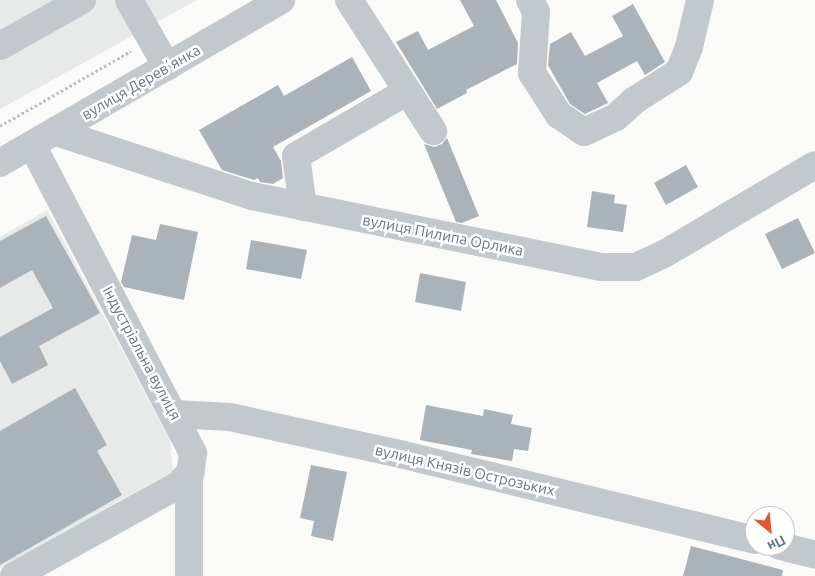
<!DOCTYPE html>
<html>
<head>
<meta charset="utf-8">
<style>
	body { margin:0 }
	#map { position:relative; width:815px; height:576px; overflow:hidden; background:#fafaf8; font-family:Ubuntu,sans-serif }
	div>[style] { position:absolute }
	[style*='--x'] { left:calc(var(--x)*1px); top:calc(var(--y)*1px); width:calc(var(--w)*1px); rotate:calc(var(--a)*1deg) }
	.built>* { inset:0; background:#e8e9e9 }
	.building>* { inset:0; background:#aab3b9 }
	.path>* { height:3px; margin-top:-1.5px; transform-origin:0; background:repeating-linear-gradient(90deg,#bbbfc2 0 2.5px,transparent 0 5px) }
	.minor>* { height:28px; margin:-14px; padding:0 14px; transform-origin:14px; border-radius:14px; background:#c3c8cc }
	span { translate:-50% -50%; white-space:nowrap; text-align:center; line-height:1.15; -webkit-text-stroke:5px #fff; paint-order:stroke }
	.street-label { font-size:15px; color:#657683 }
	.north { position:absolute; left:745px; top:506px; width:50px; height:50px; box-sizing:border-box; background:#fff; border:1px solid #c1c8cd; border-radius:50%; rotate:152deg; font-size:14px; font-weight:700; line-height:20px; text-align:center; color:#657683 }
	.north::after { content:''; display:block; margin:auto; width:18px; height:22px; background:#e4572e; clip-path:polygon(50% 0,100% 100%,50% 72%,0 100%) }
</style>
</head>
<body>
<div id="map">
	<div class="built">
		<div style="clip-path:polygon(0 0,197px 0,0 109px)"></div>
		<div style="clip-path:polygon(47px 210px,170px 440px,173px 471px,0 568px,0 237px)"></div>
	</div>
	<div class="building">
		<div style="clip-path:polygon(460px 0,496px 0,518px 43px,517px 64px,466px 90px,467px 93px,437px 109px,396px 42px,418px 31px,428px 50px,474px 26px)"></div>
		<div style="clip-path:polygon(633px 4px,665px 62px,645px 75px,637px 61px,597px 83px,608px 103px,585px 114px,570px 104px,548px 65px,550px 44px,571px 32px,585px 56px,623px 36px,612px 16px)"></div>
		<div style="clip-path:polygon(352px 57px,371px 91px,273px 147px,281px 161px,283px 178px,273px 184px,260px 182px,258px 178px,254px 180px,222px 170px,199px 130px,278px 85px,284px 96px)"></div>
		<div style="clip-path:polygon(447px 138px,479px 216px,462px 223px,456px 222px,424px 144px,434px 147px,442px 144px)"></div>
		<div style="clip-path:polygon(686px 165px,698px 187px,666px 205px,654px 183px)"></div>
		<div style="clip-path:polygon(592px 191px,615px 195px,614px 203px,627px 205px,623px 232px,587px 227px)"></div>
		<div style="clip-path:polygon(46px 216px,100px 313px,39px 346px,48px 365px,12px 384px,0 361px,0 337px,53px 308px,32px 270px,0 288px,0 241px)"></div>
		<div style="clip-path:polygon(798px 218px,815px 253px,782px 269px,765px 234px)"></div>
		<div style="clip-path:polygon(160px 224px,198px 232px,184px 300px,124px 287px,121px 282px,132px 235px,156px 240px)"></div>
		<div style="clip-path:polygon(251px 240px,307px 250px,301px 279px,246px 269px)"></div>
		<div style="clip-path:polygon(420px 273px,466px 282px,461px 311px,415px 302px)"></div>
		<div style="clip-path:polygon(75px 388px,107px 445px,97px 451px,122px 495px,0 565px,0 431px)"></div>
		<div style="clip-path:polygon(426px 405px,483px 416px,484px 409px,513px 415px,511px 424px,532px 428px,528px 451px,514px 449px,512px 461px,471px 454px,472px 450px,420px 440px)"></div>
		<div style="clip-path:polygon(311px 465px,347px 472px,333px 541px,311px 536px,314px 521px,300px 518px)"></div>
		<div style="clip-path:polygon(691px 546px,783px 570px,782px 576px,683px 576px)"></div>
	</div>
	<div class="path">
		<div style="--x:0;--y:126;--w:151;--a:-29.8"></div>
	</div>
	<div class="minor">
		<div style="--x:129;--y:0;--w:77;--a:60.4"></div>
		<div style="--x:349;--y:0;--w:156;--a:57.3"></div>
		<div style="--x:530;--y:0;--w:13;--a:63"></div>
		<div style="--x:536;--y:12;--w:61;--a:93.8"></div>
		<div style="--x:532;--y:73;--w:50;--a:57.3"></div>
		<div style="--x:559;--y:115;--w:30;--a:34"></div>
		<div style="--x:584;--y:132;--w:35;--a:-25"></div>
		<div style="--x:616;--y:117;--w:25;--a:-42"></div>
		<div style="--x:635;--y:100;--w:52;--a:-32.5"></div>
		<div style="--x:679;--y:72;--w:27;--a:-68"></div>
		<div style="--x:689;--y:47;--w:48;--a:-76.8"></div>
		<div style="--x:0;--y:46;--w:94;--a:-29.3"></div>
		<div style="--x:56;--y:132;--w:206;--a:18.1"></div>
		<div style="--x:252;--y:196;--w:356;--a:11.5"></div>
		<div style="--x:601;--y:267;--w:35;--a:0"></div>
		<div style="--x:636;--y:267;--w:31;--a:-25"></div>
		<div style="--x:664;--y:254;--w:175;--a:-30.5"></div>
		<div style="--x:32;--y:145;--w:348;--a:62.4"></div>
		<div style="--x:193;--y:453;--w:28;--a:98"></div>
		<div style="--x:189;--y:481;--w:95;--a:90"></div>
		<div style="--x:0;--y:163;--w:325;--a:-30.1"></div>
		<div style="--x:303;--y:207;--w:51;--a:-97.8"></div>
		<div style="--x:296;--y:156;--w:127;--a:-30.2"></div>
		<div style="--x:174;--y:414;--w:56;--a:3.1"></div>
		<div style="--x:230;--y:417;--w:178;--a:12.3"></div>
		<div style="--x:404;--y:455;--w:361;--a:13.6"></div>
		<div style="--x:780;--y:546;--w:36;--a:14"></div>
		<div style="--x:14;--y:576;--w:190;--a:-29"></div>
		<div style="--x:180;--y:484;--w:17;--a:-50"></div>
	</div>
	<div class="street-label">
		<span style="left:141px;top:82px;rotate:-30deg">вулиця Деревʼянка</span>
		<span style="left:443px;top:235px;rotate:11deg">вулиця Пилипа Орлика</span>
		<span style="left:142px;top:353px;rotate:62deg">Індустріальна вулиця</span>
		<span style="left:465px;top:470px;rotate:13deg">вулиця Князів Острозьких</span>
	</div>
	<div class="north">Пн</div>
</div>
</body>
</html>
